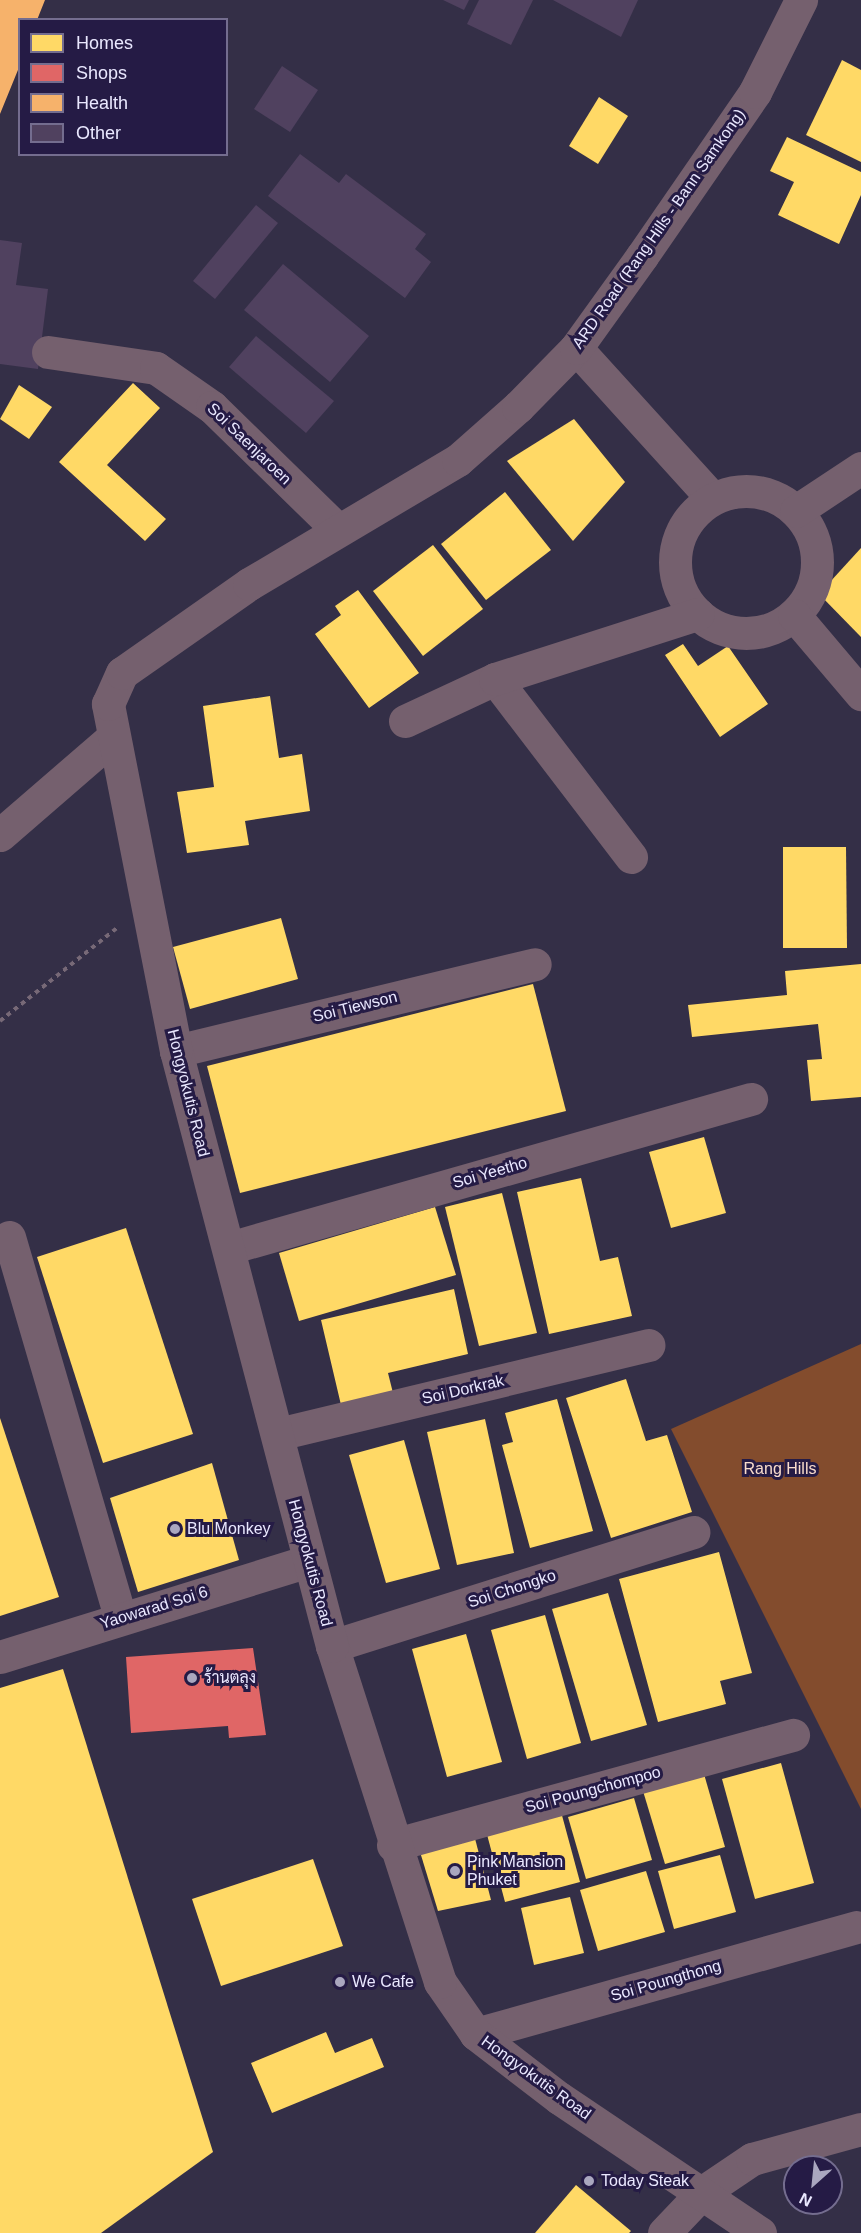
<!DOCTYPE html>
<html>
<head>
<meta charset="utf-8">
<style>
	body { margin:0 }
	#map { position:relative; width:861px; height:2233px; overflow:hidden; background:#342f47; font-family:Helvetica,Sarabun,sans-serif }
	div>[style] { position:absolute }
	[style*='--x'] { left:calc(var(--x)*1px); top:calc(var(--y)*1px); width:calc(var(--w)*1px); rotate:calc(var(--a)*1deg) }
	.forest>* { inset:0; background:#834c2d }
	.homes>* { inset:0; background:#ffd966 }
	.shops>* { inset:0; background:#e06666 }
	.health>* { inset:0; background:#f6b26b }
	.building>* { inset:0; background:#50415f }
	.path>* { height:4px; margin-top:-2px; transform-origin:0; background:repeating-linear-gradient(90deg,#776977 0 4.5px,transparent 0 9px) }
	.street>* { height:33px; margin:-16.5px; padding:0 16.5px; transform-origin:16.5px; border-radius:16.5px; background:#75606e }
	.street>.ring { margin:-16.5px; padding:0; box-sizing:content-box; background:none; border:33px solid #75606e; border-radius:50% }
	.dots>* { width:16px; height:16px; translate:-50% -50%; box-sizing:border-box; border:3px solid #251b45; border-radius:50% }
	span { translate:-50% -50%; white-space:nowrap; text-align:center; line-height:1.15; -webkit-text-stroke:6px #251b45; paint-order:stroke }
	.street-label { font-size:16px; color:#eae8ff }
	.park-label { font-size:16px; color:#f9dccc }
	.poi-label { font-size:16px; color:#eae8ff }
	.left { translate:0 -50%; text-align:left }
	.legend { position:absolute; left:18px; top:18px; width:210px; height:138px; box-sizing:border-box; background:#251b45; border:2px solid #746d8f; margin:0; padding:8px 10px; list-style:none; font-size:18px; color:#eae8ff }
	.legend li { display:flex; align-items:center; gap:12px; height:30px }
	.legend b { width:30px; border:2px solid #746d8f }
	.north { position:absolute; left:783px; top:2155px; width:60px; height:60px; box-sizing:border-box; background:#251b45; border:2px solid #746d8f; border-radius:50%; rotate:207deg; font-size:16px; font-weight:700; line-height:24px; text-align:center; color:#eae8ff }
	.north::after { content:''; display:block; margin:auto; width:21px; height:27px; background:#aaa7bf; clip-path:polygon(50% 0,100% 100%,50% 72%,0 100%) }
</style>
</head>
<body>
<div id="map">
	<div class="forest">
		<div style="clip-path:polygon(861px 1344px,861px 1809px,671px 1429px)"></div>
	</div>
	<div class="homes">
		<div style="clip-path:polygon(842px 60px,861px 70px,861px 162px,806px 135px)"></div>
		<div style="clip-path:polygon(599px 97px,628px 116px,598px 164px,569px 146px)"></div>
		<div style="clip-path:polygon(787px 137px,861px 172px,861px 195px,839px 244px,778px 215px,794px 182px,770px 171px)"></div>
		<div style="clip-path:polygon(133px 383px,160px 408px,107px 465px,166px 519px,145px 541px,59px 462px)"></div>
		<div style="clip-path:polygon(19px 385px,52px 407px,29px 439px,0 419px)"></div>
		<div style="clip-path:polygon(574px 419px,625px 482px,573px 541px,507px 461px)"></div>
		<div style="clip-path:polygon(505px 492px,551px 550px,486px 600px,441px 544px)"></div>
		<div style="clip-path:polygon(433px 545px,483px 609px,423px 656px,373px 591px)"></div>
		<div style="clip-path:polygon(861px 548px,861px 637px,819px 594px)"></div>
		<div style="clip-path:polygon(358px 590px,419px 673px,369px 708px,315px 634px,341px 615px,335px 606px)"></div>
		<div style="clip-path:polygon(683px 644px,698px 666px,728px 646px,768px 704px,720px 737px,665px 655px)"></div>
		<div style="clip-path:polygon(270px 696px,279px 758px,302px 754px,310px 811px,245px 821px,249px 845px,187px 853px,177px 792px,214px 787px,203px 706px)"></div>
		<div style="clip-path:polygon(783px 847px,846px 847px,847px 948px,783px 948px)"></div>
		<div style="clip-path:polygon(281px 918px,298px 979px,190px 1009px,173px 947px)"></div>
		<div style="clip-path:polygon(861px 964px,861px 1097px,811px 1101px,807px 1060px,822px 1059px,818px 1024px,692px 1037px,688px 1005px,787px 995px,785px 971px)"></div>
		<div style="clip-path:polygon(533px 984px,566px 1111px,240px 1193px,207px 1066px)"></div>
		<div style="clip-path:polygon(704px 1137px,726px 1213px,671px 1228px,649px 1152px)"></div>
		<div style="clip-path:polygon(581px 1178px,600px 1261px,618px 1257px,632px 1316px,549px 1334px,517px 1192px)"></div>
		<div style="clip-path:polygon(502px 1193px,537px 1333px,479px 1346px,445px 1207px)"></div>
		<div style="clip-path:polygon(435px 1207px,456px 1275px,299px 1321px,279px 1253px)"></div>
		<div style="clip-path:polygon(126px 1228px,193px 1434px,103px 1463px,37px 1257px)"></div>
		<div style="clip-path:polygon(454px 1289px,468px 1354px,388px 1373px,393px 1393px,341px 1405px,321px 1320px)"></div>
		<div style="clip-path:polygon(626px 1379px,646px 1441px,667px 1435px,692px 1512px,611px 1538px,566px 1398px)"></div>
		<div style="clip-path:polygon(557px 1399px,593px 1531px,530px 1548px,502px 1445px,513px 1442px,505px 1413px)"></div>
		<div style="clip-path:polygon(0 1418px,59px 1597px,0 1616px)"></div>
		<div style="clip-path:polygon(485px 1419px,514px 1553px,457px 1565px,427px 1432px)"></div>
		<div style="clip-path:polygon(404px 1440px,440px 1569px,386px 1583px,349px 1455px)"></div>
		<div style="clip-path:polygon(212px 1463px,239px 1560px,138px 1592px,110px 1498px)"></div>
		<div style="clip-path:polygon(719px 1552px,752px 1673px,720px 1681px,726px 1704px,658px 1722px,619px 1579px)"></div>
		<div style="clip-path:polygon(608px 1593px,647px 1725px,591px 1741px,552px 1609px)"></div>
		<div style="clip-path:polygon(545px 1615px,581px 1743px,527px 1759px,491px 1630px)"></div>
		<div style="clip-path:polygon(466px 1634px,502px 1762px,447px 1777px,412px 1649px)"></div>
		<div style="clip-path:polygon(63px 1669px,213px 2152px,101px 2233px,0 2233px,0 1688px)"></div>
		<div style="clip-path:polygon(781px 1763px,814px 1883px,755px 1899px,722px 1779px)"></div>
		<div style="clip-path:polygon(704px 1774px,725px 1847px,665px 1864px,643px 1791px)"></div>
		<div style="clip-path:polygon(634px 1798px,652px 1860px,586px 1879px,568px 1817px)"></div>
		<div style="clip-path:polygon(560px 1808px,580px 1882px,505px 1902px,485px 1827px)"></div>
		<div style="clip-path:polygon(472px 1827px,491px 1900px,438px 1911px,417px 1842px)"></div>
		<div style="clip-path:polygon(720px 1855px,736px 1912px,674px 1929px,658px 1871px)"></div>
		<div style="clip-path:polygon(313px 1859px,343px 1946px,221px 1986px,192px 1899px)"></div>
		<div style="clip-path:polygon(646px 1871px,665px 1932px,598px 1951px,580px 1890px)"></div>
		<div style="clip-path:polygon(570px 1897px,584px 1953px,534px 1965px,521px 1908px)"></div>
		<div style="clip-path:polygon(326px 2032px,335px 2053px,372px 2038px,384px 2067px,272px 2113px,251px 2063px)"></div>
		<div style="clip-path:polygon(576px 2185px,631px 2231px,629px 2233px,535px 2233px)"></div>
	</div>
	<div class="shops">
		<div style="clip-path:polygon(253px 1648px,266px 1735px,229px 1738px,228px 1726px,131px 1733px,126px 1657px)"></div>
	</div>
	<div class="health">
		<div style="clip-path:polygon(0 0,45px 0,37px 20px,20px 20px,20px 65px,0 114px)"></div>
	</div>
	<div class="building">
		<div style="clip-path:polygon(443px 0,469px 0,464px 10px)"></div>
		<div style="clip-path:polygon(479px 0,533px 0,511px 45px,467px 24px)"></div>
		<div style="clip-path:polygon(553px 0,638px 0,621px 37px)"></div>
		<div style="clip-path:polygon(282px 66px,318px 90px,290px 132px,254px 109px)"></div>
		<div style="clip-path:polygon(300px 154px,339px 183px,346px 174px,426px 234px,415px 249px,431px 262px,405px 298px,268px 196px)"></div>
		<div style="clip-path:polygon(256px 205px,278px 223px,215px 299px,193px 281px)"></div>
		<div style="clip-path:polygon(0 240px,22px 243px,16px 285px,48px 289px,38px 369px,0 364px)"></div>
		<div style="clip-path:polygon(283px 264px,369px 336px,330px 382px,244px 310px)"></div>
		<div style="clip-path:polygon(256px 336px,334px 401px,306px 433px,229px 367px)"></div>
	</div>
	<div class="path">
		<div style="--x:0;--y:1021;--w:149;--a:-38.5"></div>
	</div>
	<div class="street">
		<div style="--x:576;--y:348;--w:202;--a:47.8"></div>
		<div style="--x:48;--y:352;--w:109;--a:8.4"></div>
		<div style="--x:156;--y:368;--w:68;--a:34.9"></div>
		<div style="--x:212;--y:407;--w:175;--a:44.3"></div>
		<div class="ring" style="left:675px;top:491px;width:109px;height:109px"></div>
		<div style="--x:796;--y:511;--w:78;--a:-33.5"></div>
		<div style="--x:794;--y:615;--w:104;--a:49.7"></div>
		<div style="--x:495;--y:679;--w:224;--a:52.6"></div>
		<div style="--x:405;--y:721;--w:99;--a:-25"></div>
		<div style="--x:495;--y:679;--w:213;--a:-17.8"></div>
		<div style="--x:0;--y:835;--w:148;--a:-40.9"></div>
		<div style="--x:176;--y:1051;--w:369;--a:-13.6"></div>
		<div style="--x:9;--y:1237;--w:396;--a:73.7"></div>
		<div style="--x:229;--y:1248;--w:543;--a:-15.93"></div>
		<div style="--x:278;--y:1434;--w:381;--a:-13.5"></div>
		<div style="--x:332;--y:1646;--w:379;--a:-17.5"></div>
		<div style="--x:0;--y:1657;--w:323;--a:-17.3"></div>
		<div style="--x:393;--y:1845;--w:415;--a:-15.4"></div>
		<div style="--x:476;--y:2034;--w:395;--a:-15.7"></div>
		<div style="--x:664;--y:2233;--w:57;--a:-46.4"></div>
		<div style="--x:703;--y:2192;--w:59;--a:-34"></div>
		<div style="--x:752;--y:2159;--w:113;--a:-15.4"></div>
		<div style="--x:760;--y:2233;--w:242;--a:-146.1"></div>
		<div style="--x:559;--y:2098;--w:105;--a:-142.4"></div>
		<div style="--x:476;--y:2034;--w:63;--a:-124.7"></div>
		<div style="--x:440;--y:1982;--w:353;--a:-107.8"></div>
		<div style="--x:332;--y:1646;--w:615;--a:-104.69"></div>
		<div style="--x:176;--y:1051;--w:354;--a:-101.1"></div>
		<div style="--x:108;--y:704;--w:34;--a:-66"></div>
		<div style="--x:122;--y:673;--w:155;--a:-35"></div>
		<div style="--x:249;--y:584;--w:243;--a:-30.7"></div>
		<div style="--x:458;--y:460;--w:80;--a:-41.5"></div>
		<div style="--x:518;--y:407;--w:83;--a:-45.5"></div>
		<div style="--x:576;--y:348;--w:113;--a:-54.3"></div>
		<div style="--x:642;--y:256;--w:199;--a:-55.4"></div>
		<div style="--x:755;--y:92;--w:103;--a:-63.4"></div>
	</div>
	<div class="dots">
		<div style="left:175px;top:1529px;background:#aaa7bf"></div>
		<div style="left:192px;top:1678px;background:#aaa7bf"></div>
		<div style="left:455px;top:1871px;background:#aaa7bf"></div>
		<div style="left:340px;top:1982px;background:#aaa7bf"></div>
		<div style="left:589px;top:2181px;background:#aaa7bf"></div>
	</div>
	<div class="street-label">
		<span style="left:659px;top:229px;rotate:-55deg">ARD Road (Rang Hills - Bann Samkong)</span>
		<span style="left:249px;top:444px;rotate:44deg">Soi Saenjaroen</span>
		<span style="left:355px;top:1007px;rotate:-14deg">Soi Tiewson</span>
		<span style="left:188px;top:1093px;rotate:76deg">Hongyokutis Road</span>
		<span style="left:490px;top:1173px;rotate:-16deg">Soi Yeetho</span>
		<span style="left:463px;top:1390px;rotate:-13deg">Soi Dorkrak</span>
		<span style="left:310px;top:1563px;rotate:75deg">Hongyokutis Road</span>
		<span style="left:512px;top:1589px;rotate:-18deg">Soi Chongko</span>
		<span style="left:154px;top:1608px;rotate:-17deg">Yaowarad Soi 6</span>
		<span style="left:593px;top:1790px;rotate:-15deg">Soi Poungchompoo</span>
		<span style="left:666px;top:1981px;rotate:-16deg">Soi Poungthong</span>
		<span style="left:536px;top:2078px;rotate:36deg">Hongyokutis Road</span>
	</div>
	<div class="park-label">
		<span style="left:780px;top:1469px">Rang Hills</span>
	</div>
	<div class="poi-label">
		<span class="left" style="left:187px;top:1529px">Blu Monkey</span>
		<span class="left" style="left:204px;top:1678px">ร้านตลุง</span>
		<span class="left" style="left:467px;top:1871px">Pink Mansion<br>Phuket</span>
		<span class="left" style="left:352px;top:1982px">We Cafe</span>
		<span class="left" style="left:601px;top:2181px">Today Steak</span>
	</div>
	<ul class="legend">
	<li><b style="height:16px;background:#ffd966"></b>Homes</li>
	<li><b style="height:16px;background:#e06666"></b>Shops</li>
	<li><b style="height:16px;background:#f6b26b"></b>Health</li>
	<li><b style="height:16px;background:#50415f"></b>Other</li>
	</ul>
	<div class="north">N</div>
</div>
</body>
</html>
